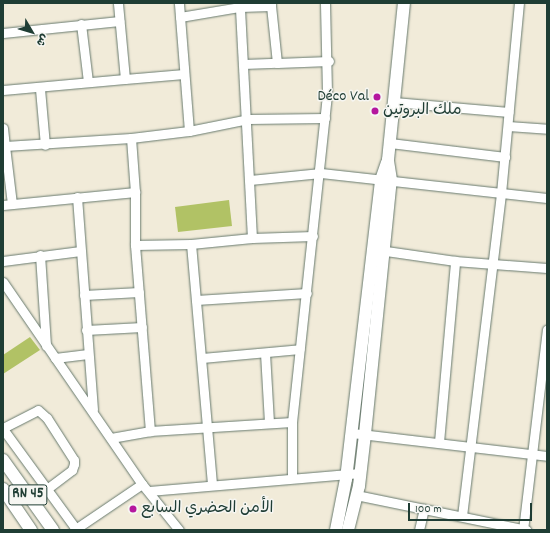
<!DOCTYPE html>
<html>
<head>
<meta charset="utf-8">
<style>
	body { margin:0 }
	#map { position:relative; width:550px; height:533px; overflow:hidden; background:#f1ebd9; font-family:Dekko,"Playpen Sans Arabic",sans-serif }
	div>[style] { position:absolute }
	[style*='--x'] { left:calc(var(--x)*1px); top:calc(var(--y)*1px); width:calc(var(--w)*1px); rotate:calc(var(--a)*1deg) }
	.green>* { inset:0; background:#b1c265 }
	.roads { filter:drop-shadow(0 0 1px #687a6e) drop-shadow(0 0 1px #687a6e) }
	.minor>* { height:9px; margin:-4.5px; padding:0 4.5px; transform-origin:4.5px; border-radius:4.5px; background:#fff }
	.major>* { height:12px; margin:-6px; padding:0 6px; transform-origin:6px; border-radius:6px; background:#fff }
	.dots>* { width:11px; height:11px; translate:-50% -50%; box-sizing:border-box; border:2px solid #f6f6f2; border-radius:50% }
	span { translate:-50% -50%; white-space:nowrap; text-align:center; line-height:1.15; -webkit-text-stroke:3px #f6f6f2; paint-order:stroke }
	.shield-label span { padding:1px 3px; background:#f6f6f2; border:1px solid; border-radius:3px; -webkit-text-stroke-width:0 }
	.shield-label { font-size:15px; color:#1f3d34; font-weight:700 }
	.poi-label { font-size:16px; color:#1f3d34 }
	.right { translate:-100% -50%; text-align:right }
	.left { translate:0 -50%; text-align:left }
	.frame { position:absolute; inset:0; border:4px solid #1f3d34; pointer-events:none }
	.north { position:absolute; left:12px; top:12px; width:40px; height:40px; -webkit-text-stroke:3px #f6f6f2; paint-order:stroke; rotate:128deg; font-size:11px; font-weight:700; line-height:16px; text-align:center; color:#1f3d34 }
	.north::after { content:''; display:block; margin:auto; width:14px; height:18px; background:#1f3d34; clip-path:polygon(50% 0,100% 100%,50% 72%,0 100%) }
	.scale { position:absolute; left:408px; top:503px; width:124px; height:18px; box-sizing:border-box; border:2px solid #1f3d34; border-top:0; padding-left:5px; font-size:12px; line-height:14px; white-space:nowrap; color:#1f3d34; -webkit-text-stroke:3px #f6f6f2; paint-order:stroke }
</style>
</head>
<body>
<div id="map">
	<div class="green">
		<div style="clip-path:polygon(229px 200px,232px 226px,178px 232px,175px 207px)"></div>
		<div style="clip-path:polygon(30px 337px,40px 350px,3px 374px,3px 355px)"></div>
	</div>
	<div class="roads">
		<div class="minor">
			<div style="--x:180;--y:17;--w:61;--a:-9.5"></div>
			<div style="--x:240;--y:7;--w:31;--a:-2"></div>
			<div style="--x:271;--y:6;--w:3;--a:-90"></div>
			<div style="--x:81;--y:24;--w:58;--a:83.1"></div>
			<div style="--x:3;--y:33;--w:117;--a:-5.9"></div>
			<div style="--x:277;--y:63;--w:52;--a:-2.2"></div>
			<div style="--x:243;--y:64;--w:34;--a:-2"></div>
			<div style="--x:277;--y:63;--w:57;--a:-96"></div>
			<div style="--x:125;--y:79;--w:59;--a:-4.8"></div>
			<div style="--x:40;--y:89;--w:56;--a:84.9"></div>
			<div style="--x:3;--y:90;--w:122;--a:-5.2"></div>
			<div style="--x:125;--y:79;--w:76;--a:-95.3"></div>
			<div style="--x:394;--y:102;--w:115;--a:5"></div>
			<div style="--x:508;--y:126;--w:39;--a:4"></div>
			<div style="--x:3;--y:128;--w:18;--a:84"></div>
			<div style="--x:189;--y:131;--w:60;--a:-11.5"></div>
			<div style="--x:248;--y:119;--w:77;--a:-0.7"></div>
			<div style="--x:131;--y:138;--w:54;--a:85.8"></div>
			<div style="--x:390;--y:143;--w:116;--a:6.9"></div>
			<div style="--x:250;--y:180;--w:71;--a:-5.6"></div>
			<div style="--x:321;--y:173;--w:227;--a:6.3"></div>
			<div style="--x:77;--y:197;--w:213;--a:85.7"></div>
			<div style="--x:12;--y:204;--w:58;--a:-96.9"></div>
			<div style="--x:5;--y:146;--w:126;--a:-3.6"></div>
			<div style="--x:131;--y:138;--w:58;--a:-6.9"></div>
			<div style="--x:189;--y:131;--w:128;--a:-94.5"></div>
			<div style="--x:3;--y:205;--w:133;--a:-5.6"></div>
			<div style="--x:135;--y:192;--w:53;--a:90"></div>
			<div style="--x:135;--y:245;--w:187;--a:85.4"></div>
			<div style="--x:150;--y:431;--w:142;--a:-3.6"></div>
			<div style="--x:252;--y:238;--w:61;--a:-1.9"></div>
			<div style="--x:135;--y:245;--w:56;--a:-1"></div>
			<div style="--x:379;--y:250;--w:77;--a:8.2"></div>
			<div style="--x:455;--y:261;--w:92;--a:4.4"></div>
			<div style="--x:40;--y:255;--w:91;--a:86.2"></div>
			<div style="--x:3;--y:261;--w:78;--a:-7.4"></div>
			<div style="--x:3;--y:282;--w:245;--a:55.5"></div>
			<div style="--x:142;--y:484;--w:59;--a:51.2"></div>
			<div style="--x:84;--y:295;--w:55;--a:-3.1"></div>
			<div style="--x:196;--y:300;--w:111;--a:-3.6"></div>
			<div style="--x:86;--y:330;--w:56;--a:-3.1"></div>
			<div style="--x:265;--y:353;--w:70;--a:86.7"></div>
			<div style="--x:55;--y:358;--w:33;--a:-7"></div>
			<div style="--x:202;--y:358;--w:98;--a:-5.2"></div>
			<div style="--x:3;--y:428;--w:39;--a:-27"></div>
			<div style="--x:38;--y:410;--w:12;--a:42"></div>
			<div style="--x:47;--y:418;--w:50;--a:57.3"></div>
			<div style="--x:74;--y:460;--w:4;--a:90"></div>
			<div style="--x:74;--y:464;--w:6;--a:108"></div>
			<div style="--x:72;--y:470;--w:31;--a:143"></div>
			<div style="--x:3;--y:429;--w:124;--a:53.9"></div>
			<div style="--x:352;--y:433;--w:196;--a:6.7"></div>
			<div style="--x:111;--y:438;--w:40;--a:-10"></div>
			<div style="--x:439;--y:442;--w:182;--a:-84.9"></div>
			<div style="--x:292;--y:477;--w:55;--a:-90"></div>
			<div style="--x:292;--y:422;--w:332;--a:-83.9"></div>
			<div style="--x:327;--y:92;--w:89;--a:-91.3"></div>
			<div style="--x:212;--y:484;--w:241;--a:-95"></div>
			<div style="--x:191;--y:244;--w:61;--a:-5.6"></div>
			<div style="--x:252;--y:238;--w:231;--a:-93"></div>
			<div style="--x:149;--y:491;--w:212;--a:-4.9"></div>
			<div style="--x:356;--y:495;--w:174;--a:11.6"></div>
			<div style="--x:462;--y:516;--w:325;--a:-83.1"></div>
			<div style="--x:501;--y:193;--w:191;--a:-84.6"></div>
			<div style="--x:74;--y:530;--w:82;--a:-34.1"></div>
			<div style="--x:419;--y:530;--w:22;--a:-77"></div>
			<div style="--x:523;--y:530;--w:202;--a:-83.2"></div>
		</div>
		<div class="major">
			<div style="--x:3;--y:460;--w:86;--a:54.5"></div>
			<div style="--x:3;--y:489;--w:50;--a:55.7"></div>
			<div style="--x:336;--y:530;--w:52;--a:-78.9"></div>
			<div style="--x:346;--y:479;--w:301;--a:-83.3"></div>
			<div style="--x:381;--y:180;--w:18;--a:-71"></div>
			<div style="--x:348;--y:530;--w:45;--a:-76"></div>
			<div style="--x:359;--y:486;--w:52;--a:-83.4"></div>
			<div style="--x:365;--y:434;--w:255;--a:-84.2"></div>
			<div style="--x:391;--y:180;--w:20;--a:-99"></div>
			<div style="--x:388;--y:160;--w:158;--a:-84.2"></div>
		</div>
	</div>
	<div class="dots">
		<div style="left:377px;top:97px;background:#b5179e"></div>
		<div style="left:375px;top:111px;background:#b5179e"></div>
		<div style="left:133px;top:509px;background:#b5179e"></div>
	</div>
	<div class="shield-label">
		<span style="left:28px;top:495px">RN 45</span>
	</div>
	<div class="poi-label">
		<span class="right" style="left:369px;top:97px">Déco Val</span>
		<span class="left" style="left:383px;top:111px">ملك البروتين</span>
		<span class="left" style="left:141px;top:509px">الأمن الحضري السابع</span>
	</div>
	<div class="frame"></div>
	<div class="north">ش</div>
	<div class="scale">100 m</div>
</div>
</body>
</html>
